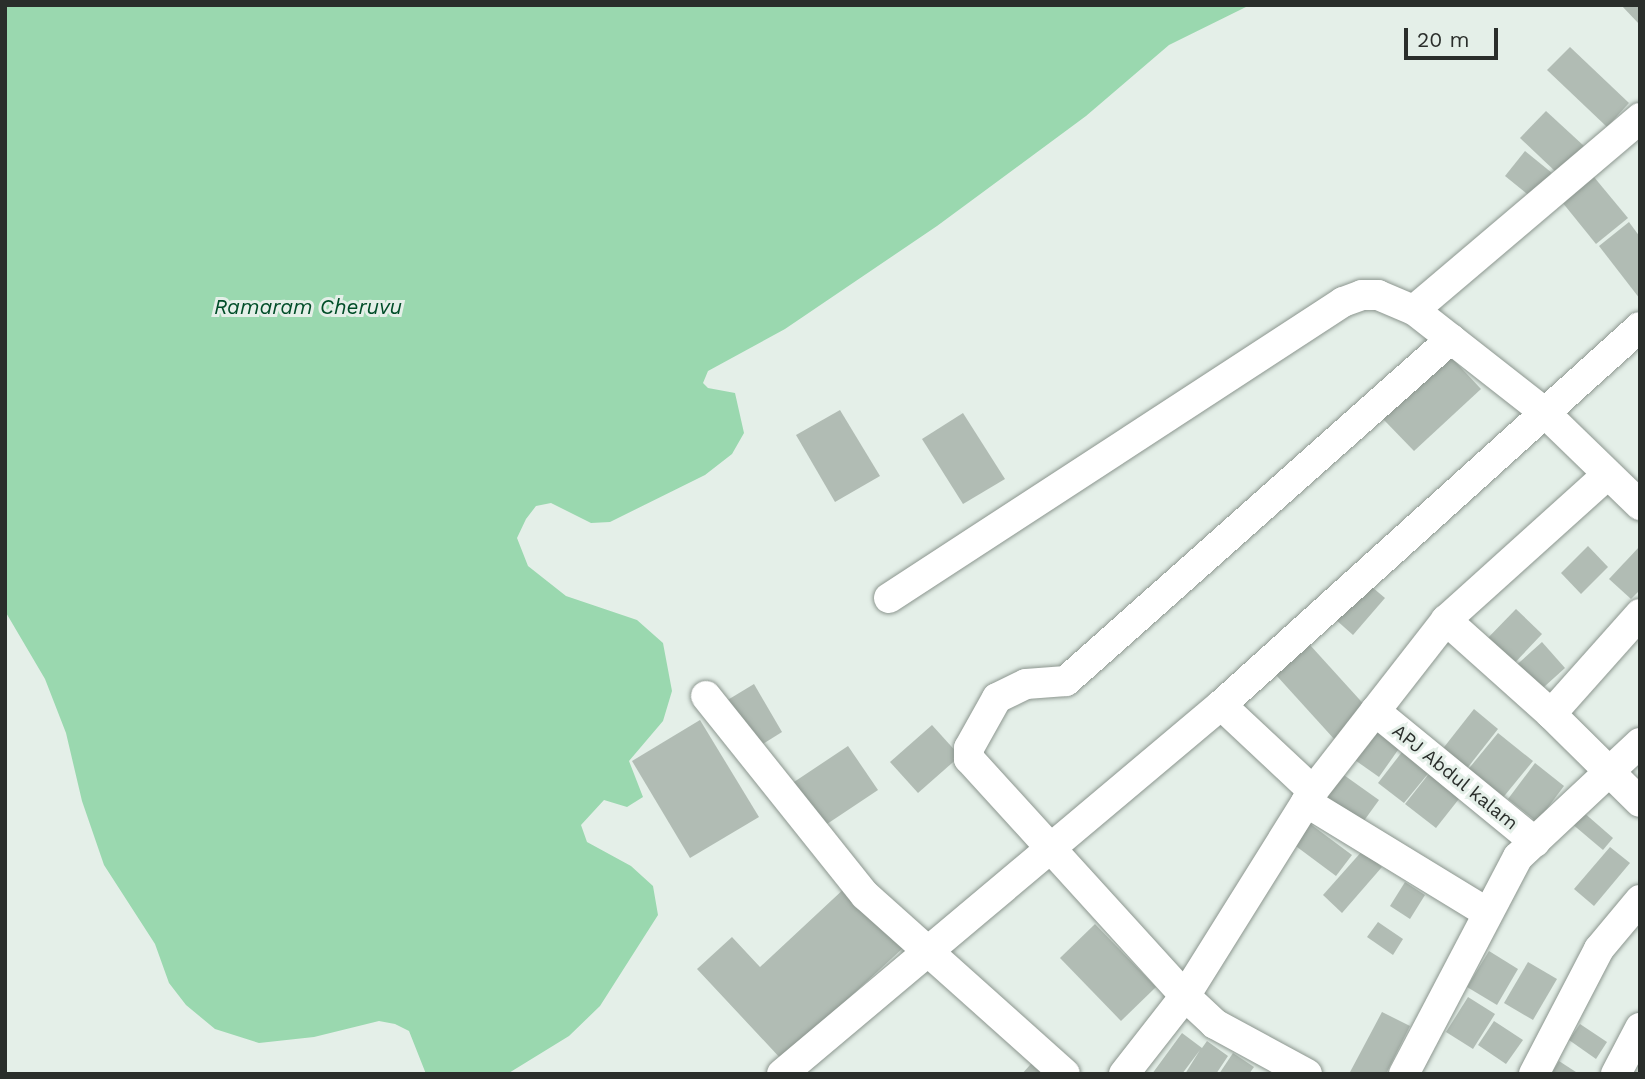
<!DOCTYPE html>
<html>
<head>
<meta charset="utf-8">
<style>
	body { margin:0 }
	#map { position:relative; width:1645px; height:1079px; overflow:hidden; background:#e4efe8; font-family:"Work Sans",sans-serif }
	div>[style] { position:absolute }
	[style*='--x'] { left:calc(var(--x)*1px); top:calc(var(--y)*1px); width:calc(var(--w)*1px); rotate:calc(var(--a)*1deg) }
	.water>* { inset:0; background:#9ad8af }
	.building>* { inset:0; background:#b1bcb4 }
	.roads { filter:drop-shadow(0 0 2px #8c968f) drop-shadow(0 0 2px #8c968f) }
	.minor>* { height:30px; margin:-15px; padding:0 15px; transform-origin:15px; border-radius:15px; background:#fff }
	span { translate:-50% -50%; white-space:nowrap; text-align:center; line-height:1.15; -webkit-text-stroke:6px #e4efe8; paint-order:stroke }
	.street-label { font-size:19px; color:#2a2e2b }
	.water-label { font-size:21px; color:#004d28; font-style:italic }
	.frame { position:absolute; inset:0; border:7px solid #2a2e2b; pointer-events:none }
	.scale { position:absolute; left:1404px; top:28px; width:94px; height:32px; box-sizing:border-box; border:4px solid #2a2e2b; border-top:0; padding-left:9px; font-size:21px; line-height:24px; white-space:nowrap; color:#2a2e2b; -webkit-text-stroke:5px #e4efe8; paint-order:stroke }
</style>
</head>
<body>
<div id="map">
	<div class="water">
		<div style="clip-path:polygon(5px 5px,1250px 5px,1169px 45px,1086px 116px,937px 226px,785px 329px,708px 371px,703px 383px,708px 388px,735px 393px,744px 433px,732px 454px,705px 475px,610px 522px,591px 523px,551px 503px,536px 506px,526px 519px,517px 538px,528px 566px,566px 596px,637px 620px,663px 643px,672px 691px,663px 721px,629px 761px,643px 797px,627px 807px,604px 800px,581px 825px,587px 842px,631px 866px,653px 886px,658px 915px,600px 1006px,569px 1036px,507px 1074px,426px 1074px,409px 1031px,395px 1024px,379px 1021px,314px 1037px,259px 1043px,215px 1029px,186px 1005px,169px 983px,155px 944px,104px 865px,82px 801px,66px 733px,45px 679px,5px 611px)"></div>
	</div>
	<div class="building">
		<div style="clip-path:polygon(1621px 5px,1640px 5px,1640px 25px)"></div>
		<div style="clip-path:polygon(1570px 47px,1629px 103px,1607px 127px,1547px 70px)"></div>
		<div style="clip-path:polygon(1546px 111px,1584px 146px,1557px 173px,1520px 138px)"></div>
		<div style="clip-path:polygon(1525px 151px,1552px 173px,1532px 198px,1505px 176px)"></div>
		<div style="clip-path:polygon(1589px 171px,1628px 218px,1596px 244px,1558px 197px)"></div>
		<div style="clip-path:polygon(1629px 222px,1640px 237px,1640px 299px,1599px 246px)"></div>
		<div style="clip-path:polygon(1450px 356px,1481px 389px,1414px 451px,1383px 419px)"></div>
		<div style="clip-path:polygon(840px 410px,880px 476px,835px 502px,796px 435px)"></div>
		<div style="clip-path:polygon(963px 413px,1005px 479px,963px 504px,922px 439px)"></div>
		<div style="clip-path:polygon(1588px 546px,1608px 567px,1581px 594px,1561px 573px)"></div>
		<div style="clip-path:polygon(1640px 546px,1640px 590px,1631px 599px,1609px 579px)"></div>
		<div style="clip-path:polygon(1366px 582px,1385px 598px,1353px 635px,1335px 619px)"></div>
		<div style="clip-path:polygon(1516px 609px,1542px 634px,1508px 670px,1482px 644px)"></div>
		<div style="clip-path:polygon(1542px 642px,1565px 668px,1534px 696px,1511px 670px)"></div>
		<div style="clip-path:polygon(1310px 645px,1369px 710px,1335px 740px,1276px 675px)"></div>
		<div style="clip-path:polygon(754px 684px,782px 732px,750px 752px,721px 704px)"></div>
		<div style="clip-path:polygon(1474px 709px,1498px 729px,1465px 771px,1441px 751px)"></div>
		<div style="clip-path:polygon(700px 720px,759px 817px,690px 858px,632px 761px)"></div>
		<div style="clip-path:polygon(1378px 721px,1405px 740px,1379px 777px,1352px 758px)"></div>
		<div style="clip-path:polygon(932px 725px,960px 756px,918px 793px,890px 762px)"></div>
		<div style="clip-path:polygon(1498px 733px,1533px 761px,1501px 800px,1466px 772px)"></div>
		<div style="clip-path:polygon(1409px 743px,1436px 764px,1404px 803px,1378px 783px)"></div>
		<div style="clip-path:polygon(848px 746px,878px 790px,818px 830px,788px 786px)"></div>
		<div style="clip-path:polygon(1535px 763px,1564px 786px,1537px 822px,1508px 799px)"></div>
		<div style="clip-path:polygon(1435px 766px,1466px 790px,1436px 828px,1405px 804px)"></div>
		<div style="clip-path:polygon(1341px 773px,1379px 800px,1358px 829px,1321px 802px)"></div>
		<div style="clip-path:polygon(1582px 811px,1613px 838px,1603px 850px,1571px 823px)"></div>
		<div style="clip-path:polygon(1309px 823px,1352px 855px,1336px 876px,1293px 844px)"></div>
		<div style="clip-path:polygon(1610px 847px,1630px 863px,1594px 906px,1574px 889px)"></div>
		<div style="clip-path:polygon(1363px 850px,1382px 867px,1342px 913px,1323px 895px)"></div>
		<div style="clip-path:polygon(1405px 882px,1425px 895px,1410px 919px,1390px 906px)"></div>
		<div style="clip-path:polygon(847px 886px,904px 947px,782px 1060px,697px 969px,732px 937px,760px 967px)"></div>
		<div style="clip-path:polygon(1378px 922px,1403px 939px,1393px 955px,1367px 937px)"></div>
		<div style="clip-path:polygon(1095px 924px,1156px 987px,1121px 1021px,1060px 958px)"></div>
		<div style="clip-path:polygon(1489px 951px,1518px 969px,1497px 1005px,1467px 987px)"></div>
		<div style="clip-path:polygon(1528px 962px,1557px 979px,1533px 1020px,1504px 1003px)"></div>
		<div style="clip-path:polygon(1468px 997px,1495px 1014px,1473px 1049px,1446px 1032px)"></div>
		<div style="clip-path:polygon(1382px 1012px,1410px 1026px,1386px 1074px,1349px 1074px)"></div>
		<div style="clip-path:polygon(1494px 1021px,1523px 1040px,1506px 1064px,1478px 1045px)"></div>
		<div style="clip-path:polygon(1580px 1024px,1607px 1042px,1596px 1059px,1569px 1040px)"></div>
		<div style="clip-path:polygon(1182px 1033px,1202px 1048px,1207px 1041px,1228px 1056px,1216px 1074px,1185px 1074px,1200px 1050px,1182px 1074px,1152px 1074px)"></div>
		<div style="clip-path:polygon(1233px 1053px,1254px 1067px,1249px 1074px,1219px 1074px)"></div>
		<div style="clip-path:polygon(1037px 1057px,1056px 1074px,1022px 1074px)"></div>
		<div style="clip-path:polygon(1559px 1061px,1579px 1074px,1551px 1074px)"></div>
	</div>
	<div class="roads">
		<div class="minor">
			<div style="--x:1414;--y:310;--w:297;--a:-40.3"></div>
			<div style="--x:889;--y:598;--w:542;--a:-33.1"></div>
			<div style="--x:1343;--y:302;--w:20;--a:-20"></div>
			<div style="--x:1362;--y:295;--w:16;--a:0"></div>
			<div style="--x:1378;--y:295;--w:39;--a:23"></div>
			<div style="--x:1414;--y:310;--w:165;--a:38.1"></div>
			<div style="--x:1544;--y:412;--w:134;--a:44.1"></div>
			<div style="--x:1446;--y:620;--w:141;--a:41.8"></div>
			<div style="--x:1551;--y:714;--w:125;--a:44.7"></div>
			<div style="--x:706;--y:696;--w:255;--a:51.4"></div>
			<div style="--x:865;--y:895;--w:268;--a:41.8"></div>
			<div style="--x:1375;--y:711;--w:207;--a:39.3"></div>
			<div style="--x:1551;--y:714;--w:134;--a:-48.3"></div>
			<div style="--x:1313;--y:791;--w:126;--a:-136.9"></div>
			<div style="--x:1221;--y:705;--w:564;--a:-42.06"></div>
			<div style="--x:1306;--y:802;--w:213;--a:31.4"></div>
			<div style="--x:782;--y:1074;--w:573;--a:-40.05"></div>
			<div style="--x:1124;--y:1074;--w:99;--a:-52"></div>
			<div style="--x:1185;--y:996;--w:242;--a:-58"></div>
			<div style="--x:1313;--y:791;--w:217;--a:-52.1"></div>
			<div style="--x:1446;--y:620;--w:217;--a:-42"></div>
			<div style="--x:1307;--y:1074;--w:105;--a:-151.5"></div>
			<div style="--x:1215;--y:1024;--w:41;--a:-137"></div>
			<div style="--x:1185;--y:996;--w:321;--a:-132.3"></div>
			<div style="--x:969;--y:759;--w:11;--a:-90"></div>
			<div style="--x:969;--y:748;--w:57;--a:-60.8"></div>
			<div style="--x:997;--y:698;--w:32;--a:-26"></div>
			<div style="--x:1026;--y:684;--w:40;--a:-4.3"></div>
			<div style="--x:1066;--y:681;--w:515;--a:-41.62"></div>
			<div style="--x:1404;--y:1074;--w:245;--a:-62.3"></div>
			<div style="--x:1518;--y:857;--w:167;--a:-43.1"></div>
			<div style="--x:1534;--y:1074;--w:141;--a:-62.5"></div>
			<div style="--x:1599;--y:949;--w:64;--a:-50.1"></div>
			<div style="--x:1616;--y:1074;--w:52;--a:-62.4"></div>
		</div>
	</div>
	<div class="street-label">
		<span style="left:1455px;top:777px;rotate:39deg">APJ Abdul kalam</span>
	</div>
	<div class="water-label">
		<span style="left:308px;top:307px">Ramaram Cheruvu</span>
	</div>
	<div class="frame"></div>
	<div class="scale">20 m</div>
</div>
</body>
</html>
